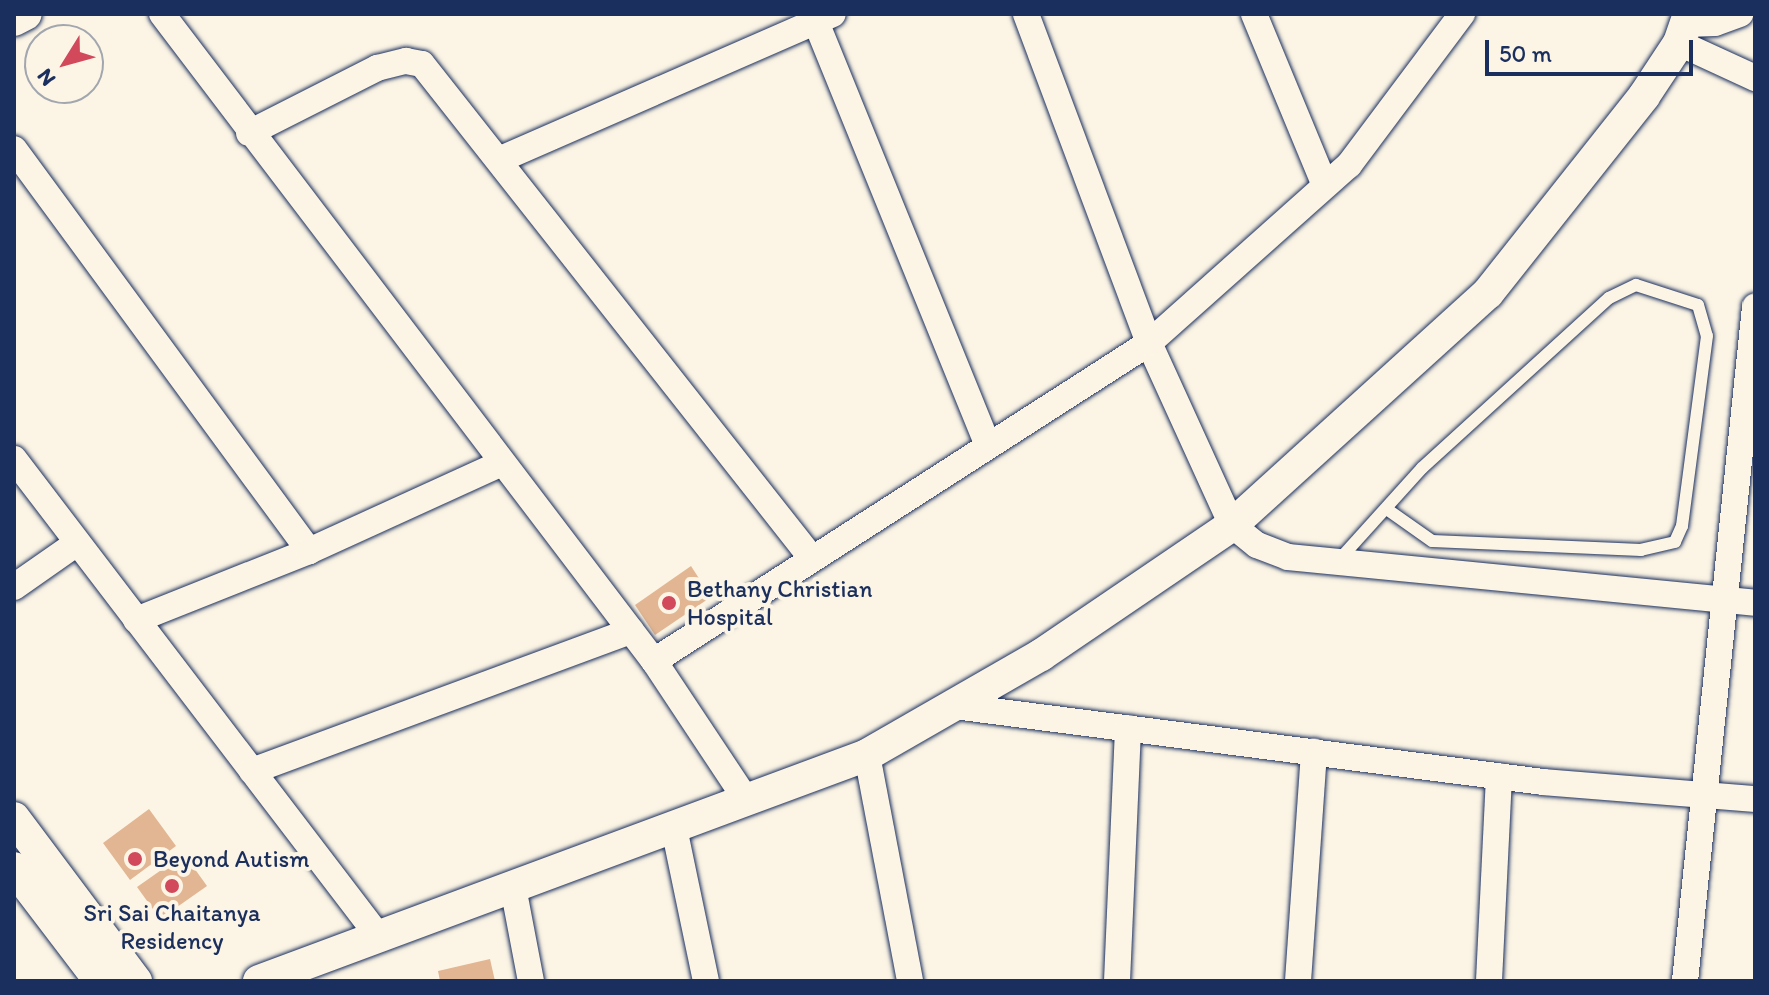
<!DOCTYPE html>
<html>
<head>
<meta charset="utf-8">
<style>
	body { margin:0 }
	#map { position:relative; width:1769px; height:995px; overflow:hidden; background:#fcf5e5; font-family:Itim,sans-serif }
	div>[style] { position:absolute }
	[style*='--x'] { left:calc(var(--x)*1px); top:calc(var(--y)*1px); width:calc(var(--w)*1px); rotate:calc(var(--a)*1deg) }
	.building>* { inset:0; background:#e2b693 }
	.roads { filter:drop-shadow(0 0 2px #1b2f5e) drop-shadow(0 0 2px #1b2f5e) }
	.service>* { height:12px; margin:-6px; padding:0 6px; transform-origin:6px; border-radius:6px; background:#fcf5e5 }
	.minor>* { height:26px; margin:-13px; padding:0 13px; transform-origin:13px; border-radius:13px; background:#fcf5e5 }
	.tertiary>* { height:32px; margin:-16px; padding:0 16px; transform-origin:16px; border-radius:16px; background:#fcf5e5 }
	.dots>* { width:22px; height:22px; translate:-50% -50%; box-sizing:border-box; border:4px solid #fcf5e5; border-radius:50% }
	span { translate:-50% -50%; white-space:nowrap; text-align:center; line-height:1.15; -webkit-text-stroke:8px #fcf5e5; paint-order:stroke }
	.poi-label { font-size:24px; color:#1b2f5e }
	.left { translate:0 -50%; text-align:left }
	.frame { position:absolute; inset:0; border:16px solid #1b2f5e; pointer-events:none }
	.north { position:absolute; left:24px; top:24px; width:80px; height:80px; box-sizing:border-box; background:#fcf5e5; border:2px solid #a2a6af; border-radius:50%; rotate:233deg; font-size:22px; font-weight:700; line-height:32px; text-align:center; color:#1b2f5e }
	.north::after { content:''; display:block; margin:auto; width:28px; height:36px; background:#d1495b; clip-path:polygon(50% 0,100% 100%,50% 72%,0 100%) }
	.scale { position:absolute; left:1485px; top:40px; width:208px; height:36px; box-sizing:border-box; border:4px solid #1b2f5e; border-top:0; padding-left:10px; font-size:24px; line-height:28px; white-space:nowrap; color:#1b2f5e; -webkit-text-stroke:6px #fcf5e5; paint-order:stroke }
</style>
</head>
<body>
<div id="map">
	<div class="building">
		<div style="clip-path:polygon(691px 566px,711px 597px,655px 635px,635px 605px)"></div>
		<div style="clip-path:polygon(149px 809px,176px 846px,130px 880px,103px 843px)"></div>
		<div style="clip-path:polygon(184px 854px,207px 886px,160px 919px,137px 887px)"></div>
		<div style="clip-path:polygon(490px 959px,495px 981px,440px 981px,438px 971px)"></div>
	</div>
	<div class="roads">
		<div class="service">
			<div style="--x:1338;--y:561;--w:125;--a:-47.9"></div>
			<div style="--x:1422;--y:468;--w:253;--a:-42.3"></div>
			<div style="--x:1609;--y:298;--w:30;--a:-26"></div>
			<div style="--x:1636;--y:285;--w:65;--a:17.9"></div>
			<div style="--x:1698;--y:305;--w:32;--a:74"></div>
			<div style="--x:1707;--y:336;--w:192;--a:97.5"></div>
			<div style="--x:1682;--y:526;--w:17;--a:114"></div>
			<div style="--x:1675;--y:542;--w:35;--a:167"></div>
			<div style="--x:1641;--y:550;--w:209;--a:-177.5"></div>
			<div style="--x:1432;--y:541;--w:54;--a:-144.8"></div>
		</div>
		<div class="minor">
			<div style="--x:162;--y:14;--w:813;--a:52.75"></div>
			<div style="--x:654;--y:661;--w:168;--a:56.4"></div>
			<div style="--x:1026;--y:14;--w:351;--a:69.5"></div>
			<div style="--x:1149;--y:343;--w:200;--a:65.5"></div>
			<div style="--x:1232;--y:525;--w:32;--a:39"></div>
			<div style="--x:1257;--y:545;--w:33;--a:21"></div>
			<div style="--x:1288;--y:557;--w:469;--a:5.6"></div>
			<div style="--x:1254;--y:14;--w:185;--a:67.5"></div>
			<div style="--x:816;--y:22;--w:455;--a:67.9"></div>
			<div style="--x:1686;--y:24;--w:29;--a:-2"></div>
			<div style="--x:1715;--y:23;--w:27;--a:-20"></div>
			<div style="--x:1679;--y:43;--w:84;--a:24.7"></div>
			<div style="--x:249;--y:133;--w:144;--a:-26.9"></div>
			<div style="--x:377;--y:68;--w:30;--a:-14"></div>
			<div style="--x:406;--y:61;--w:16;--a:11"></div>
			<div style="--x:422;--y:64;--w:627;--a:51.74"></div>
			<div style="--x:14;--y:149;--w:499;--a:53.7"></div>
			<div style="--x:501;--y:159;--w:362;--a:-23.6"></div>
			<div style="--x:14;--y:459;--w:601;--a:52.63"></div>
			<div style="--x:14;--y:587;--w:77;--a:-34.9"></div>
			<div style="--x:136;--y:620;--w:186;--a:-21.7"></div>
			<div style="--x:309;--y:551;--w:212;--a:-24.5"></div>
			<div style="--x:654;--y:661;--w:588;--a:-32.72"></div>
			<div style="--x:1149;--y:343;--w:268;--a:-41.7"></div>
			<div style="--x:1349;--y:165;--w:189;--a:-53.2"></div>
			<div style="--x:954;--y:706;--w:594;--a:7.35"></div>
			<div style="--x:1543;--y:782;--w:213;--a:4.6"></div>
			<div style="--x:867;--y:755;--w:230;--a:79.2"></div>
			<div style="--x:252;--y:771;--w:404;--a:-20.3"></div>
			<div style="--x:674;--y:828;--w:156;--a:78.2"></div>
			<div style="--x:513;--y:887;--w:96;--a:79.2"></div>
			<div style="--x:1117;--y:981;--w:253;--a:-87.5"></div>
			<div style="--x:1298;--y:981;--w:230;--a:-86"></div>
			<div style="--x:1489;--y:981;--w:205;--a:-87.2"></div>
			<div style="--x:1685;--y:981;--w:678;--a:-84.07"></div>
		</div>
		<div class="tertiary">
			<div style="--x:14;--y:20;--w:13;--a:-27"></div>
			<div style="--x:14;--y:818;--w:204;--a:53.2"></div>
			<div style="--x:14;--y:868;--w:142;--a:52.7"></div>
			<div style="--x:259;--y:981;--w:649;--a:-20.39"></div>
			<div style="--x:867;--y:755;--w:201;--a:-29.9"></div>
			<div style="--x:1041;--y:655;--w:231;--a:-34.2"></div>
			<div style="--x:1232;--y:525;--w:345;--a:-42.2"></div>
			<div style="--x:1488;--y:293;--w:251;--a:-51.6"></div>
			<div style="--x:1644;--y:96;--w:64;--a:-56.6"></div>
			<div style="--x:1679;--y:43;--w:31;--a:-71"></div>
		</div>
	</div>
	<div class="dots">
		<div style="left:669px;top:603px;background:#d1495b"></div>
		<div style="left:135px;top:859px;background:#d1495b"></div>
		<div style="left:172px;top:886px;background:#d1495b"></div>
	</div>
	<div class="poi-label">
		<span class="left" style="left:687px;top:603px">Bethany Christian<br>Hospital</span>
		<span class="left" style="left:153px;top:859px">Beyond Autism</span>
		<span style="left:172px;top:927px">Sri Sai Chaitanya<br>Residency</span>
	</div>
	<div class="frame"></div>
	<div class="north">N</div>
	<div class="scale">50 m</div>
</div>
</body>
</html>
